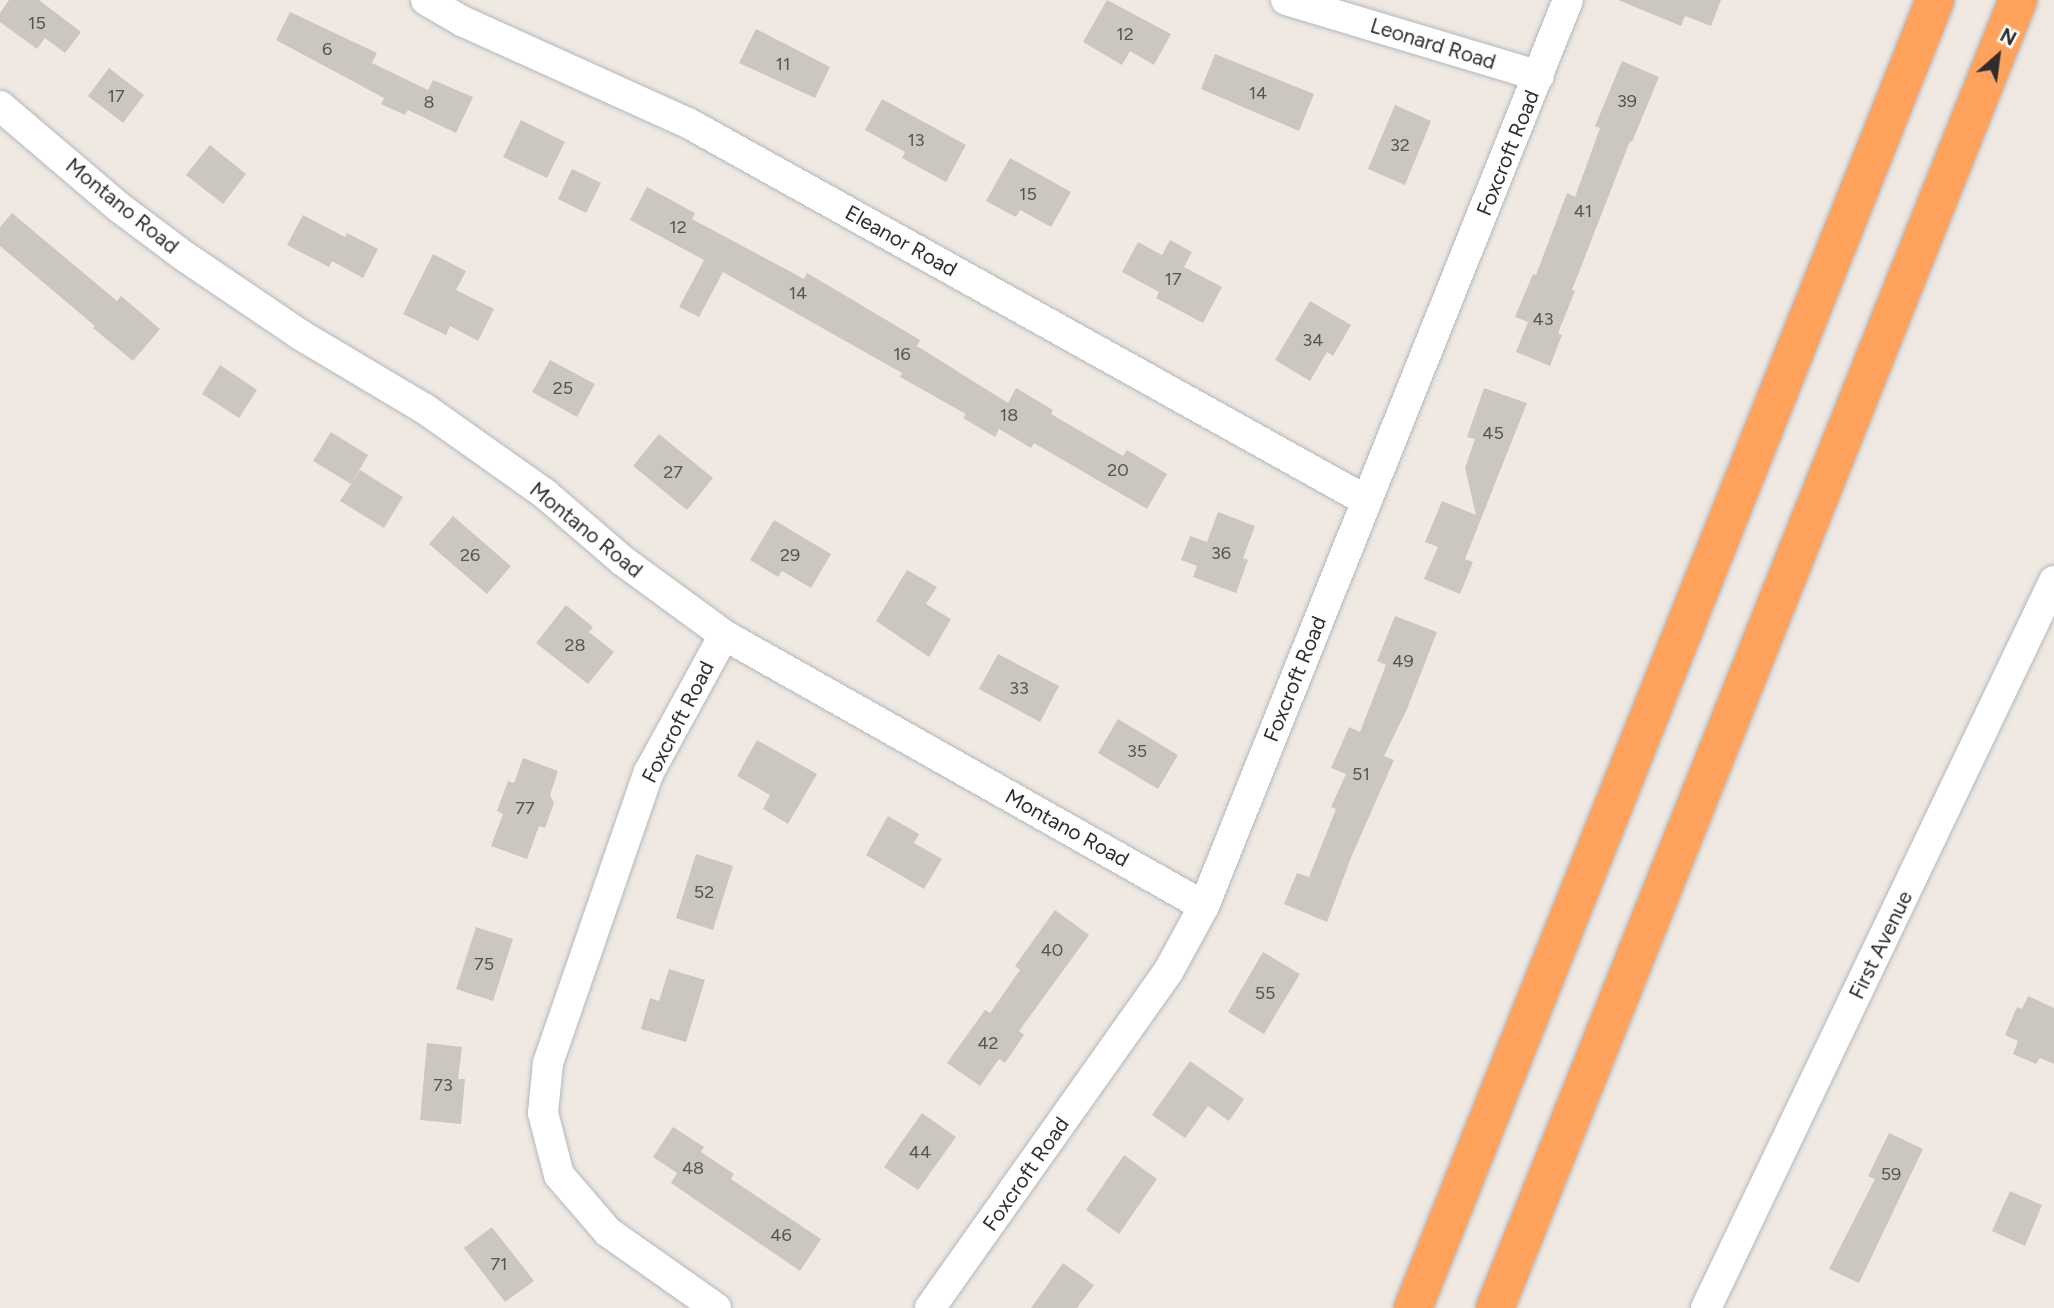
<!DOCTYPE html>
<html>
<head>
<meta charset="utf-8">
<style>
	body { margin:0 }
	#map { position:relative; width:2054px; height:1308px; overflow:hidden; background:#efe9e1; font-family:Figtree,sans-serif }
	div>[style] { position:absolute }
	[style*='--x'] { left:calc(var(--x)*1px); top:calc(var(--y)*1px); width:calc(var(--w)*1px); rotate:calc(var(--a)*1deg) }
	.building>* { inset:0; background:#cbc7bf }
	.roads { filter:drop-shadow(0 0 2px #b4b7c1) drop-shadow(0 0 2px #b4b7c1) }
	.street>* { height:30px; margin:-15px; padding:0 15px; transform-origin:15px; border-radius:15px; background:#fff }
	.highway>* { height:38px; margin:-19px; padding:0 19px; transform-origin:19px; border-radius:19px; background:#ffa35c }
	span { translate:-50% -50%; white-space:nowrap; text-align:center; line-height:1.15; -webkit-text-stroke:5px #fff; paint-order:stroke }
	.number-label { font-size:18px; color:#555452 }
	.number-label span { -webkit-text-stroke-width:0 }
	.street-label { font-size:21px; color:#2e2e2e }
	.north { position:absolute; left:1963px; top:21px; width:70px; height:70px; -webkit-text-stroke:5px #fff; paint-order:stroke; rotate:28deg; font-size:19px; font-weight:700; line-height:28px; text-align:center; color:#2e2e2e }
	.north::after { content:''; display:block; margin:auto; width:24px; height:32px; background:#2e2e2e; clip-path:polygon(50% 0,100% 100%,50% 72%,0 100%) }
</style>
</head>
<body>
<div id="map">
	<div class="building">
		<div style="clip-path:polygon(9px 0,39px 0,81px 32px,65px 53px,45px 38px,37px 49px,0 22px,0 13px)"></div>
		<div style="clip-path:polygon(1107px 0,1171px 34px,1154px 65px,1130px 51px,1122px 65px,1083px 42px)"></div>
		<div style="clip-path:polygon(1618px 0,1721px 0,1711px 26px,1685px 16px,1681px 26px)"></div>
		<div style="clip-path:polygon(290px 12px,377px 53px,372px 63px,428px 90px,433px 80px,473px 97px,456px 133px,408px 110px,405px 115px,381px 104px,384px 98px,276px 40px)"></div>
		<div style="clip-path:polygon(756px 29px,830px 67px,815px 98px,739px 63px)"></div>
		<div style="clip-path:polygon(1215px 54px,1314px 94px,1299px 131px,1201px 89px)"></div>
		<div style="clip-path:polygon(1622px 61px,1659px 77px,1632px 142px,1630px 141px,1572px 290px,1575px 291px,1558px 333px,1562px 335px,1550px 366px,1516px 352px,1528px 322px,1515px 317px,1533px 274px,1536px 275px,1567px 193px,1575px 197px,1600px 128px,1595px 126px)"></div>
		<div style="clip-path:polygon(109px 68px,144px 95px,123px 123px,88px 96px)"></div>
		<div style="clip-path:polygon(882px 99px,966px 145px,946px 182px,902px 158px,905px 152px,865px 130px)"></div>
		<div style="clip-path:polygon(1395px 105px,1431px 121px,1405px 185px,1368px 169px)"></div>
		<div style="clip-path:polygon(521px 120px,565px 142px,547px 178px,503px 157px)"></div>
		<div style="clip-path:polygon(210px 145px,246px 174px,223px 204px,186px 175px)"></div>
		<div style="clip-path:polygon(1010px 158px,1071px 192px,1051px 227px,1020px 210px,1016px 217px,986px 201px)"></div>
		<div style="clip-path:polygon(572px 169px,601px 183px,586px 213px,558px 199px)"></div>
		<div style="clip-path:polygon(647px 187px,695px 213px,692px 219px,804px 279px,807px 273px,846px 296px,920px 340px,917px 346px,1008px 403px,1016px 388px,1053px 410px,1051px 414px,1123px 456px,1127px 450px,1167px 474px,1147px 509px,1034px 443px,1031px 448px,999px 429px,995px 437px,963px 418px,966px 414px,900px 377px,902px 373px,723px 272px,699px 317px,679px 307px,704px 260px,630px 220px)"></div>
		<div style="clip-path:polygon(12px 213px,117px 301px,121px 296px,160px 329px,133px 361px,93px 328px,95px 326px,0 246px,0 227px)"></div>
		<div style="clip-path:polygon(303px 215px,345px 237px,347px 233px,378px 249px,363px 278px,332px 261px,329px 267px,287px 245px)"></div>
		<div style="clip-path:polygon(1170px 240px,1192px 252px,1184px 267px,1222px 287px,1203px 323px,1156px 298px,1159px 292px,1122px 272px,1138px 242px,1162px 255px)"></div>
		<div style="clip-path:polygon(433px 254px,466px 271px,456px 290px,494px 309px,478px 341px,450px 326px,446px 335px,403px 314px)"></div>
		<div style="clip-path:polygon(1310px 301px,1351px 325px,1333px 356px,1327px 352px,1310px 381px,1275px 360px)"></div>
		<div style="clip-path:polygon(550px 360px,595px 384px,577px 417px,532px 392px)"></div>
		<div style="clip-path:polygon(220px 365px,257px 390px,239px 418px,202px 394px)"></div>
		<div style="clip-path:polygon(1484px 388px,1527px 403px,1465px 559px,1473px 562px,1460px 594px,1424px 579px,1438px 547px,1425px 542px,1442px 501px,1476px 515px,1465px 468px,1475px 439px,1467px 437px)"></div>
		<div style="clip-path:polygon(331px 432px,368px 455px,351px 484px,313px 461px)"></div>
		<div style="clip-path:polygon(659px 434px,713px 478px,687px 510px,633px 466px)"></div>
		<div style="clip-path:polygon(360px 470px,403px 497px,384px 528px,340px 501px)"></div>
		<div style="clip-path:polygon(1218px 512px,1255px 526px,1243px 558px,1248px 560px,1236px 593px,1193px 577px,1197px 566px,1181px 560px,1190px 536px,1207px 542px)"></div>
		<div style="clip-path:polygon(453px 516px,511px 566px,487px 594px,429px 544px)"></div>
		<div style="clip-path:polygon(774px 520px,831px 554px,811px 588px,782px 571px,778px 577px,750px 560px)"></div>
		<div style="clip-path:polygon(907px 570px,937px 587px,926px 604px,951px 619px,929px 657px,876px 621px)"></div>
		<div style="clip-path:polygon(566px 605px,593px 627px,589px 632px,614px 652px,588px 684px,536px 643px)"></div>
		<div style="clip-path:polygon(1395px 616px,1437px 632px,1407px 709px,1384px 756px,1394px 760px,1350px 860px,1327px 922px,1284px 904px,1297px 873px,1309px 877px,1336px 809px,1331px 807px,1346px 774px,1331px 768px,1349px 727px,1360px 732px,1386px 665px,1377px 661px)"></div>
		<div style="clip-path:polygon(998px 654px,1059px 686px,1040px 722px,979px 689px)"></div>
		<div style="clip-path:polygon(1118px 719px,1178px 755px,1158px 789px,1098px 753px)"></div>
		<div style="clip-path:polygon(757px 740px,817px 774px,788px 824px,763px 809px,770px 795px,737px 776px)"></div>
		<div style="clip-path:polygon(523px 758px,558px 771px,550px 795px,554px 803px,545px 828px,539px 826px,527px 859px,491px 846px,503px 814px,497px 811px,508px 781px,514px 783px)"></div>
		<div style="clip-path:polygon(888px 816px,919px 834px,914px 843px,942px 859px,924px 889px,866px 855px)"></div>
		<div style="clip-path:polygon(696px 854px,733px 866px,713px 930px,676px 918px)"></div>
		<div style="clip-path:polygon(1055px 910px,1089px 935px,1019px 1031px,1024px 1035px,1005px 1063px,999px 1059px,980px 1086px,947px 1063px,985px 1010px,990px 1013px,1020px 970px,1015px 966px)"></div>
		<div style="clip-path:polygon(476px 927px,513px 939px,493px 1001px,456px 989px)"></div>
		<div style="clip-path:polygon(1263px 952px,1300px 974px,1264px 1034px,1228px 1012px)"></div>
		<div style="clip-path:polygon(669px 969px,705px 980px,686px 1042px,641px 1029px,650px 998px,659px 1001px)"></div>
		<div style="clip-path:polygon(2028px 996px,2054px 1008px,2054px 1064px,2040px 1058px,2036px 1064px,2013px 1054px,2018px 1041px,2005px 1035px,2017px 1007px,2022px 1009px)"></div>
		<div style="clip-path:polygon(427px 1043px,462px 1047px,458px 1079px,465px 1079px,461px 1124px,420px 1120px)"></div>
		<div style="clip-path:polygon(1190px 1061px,1244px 1099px,1229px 1121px,1208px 1106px,1185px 1138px,1152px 1115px)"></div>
		<div style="clip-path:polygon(922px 1113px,956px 1137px,918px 1190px,884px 1167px)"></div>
		<div style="clip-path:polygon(673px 1127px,704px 1147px,701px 1152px,734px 1174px,731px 1179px,821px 1239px,800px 1271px,671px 1183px,677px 1173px,653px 1157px)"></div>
		<div style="clip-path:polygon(1889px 1133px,1923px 1149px,1859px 1283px,1829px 1269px,1875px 1179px,1868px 1176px)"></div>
		<div style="clip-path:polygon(1124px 1155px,1157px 1179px,1119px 1234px,1086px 1210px)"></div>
		<div style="clip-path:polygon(2010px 1191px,2042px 1205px,2025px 1246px,1992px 1231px)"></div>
		<div style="clip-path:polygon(492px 1227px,534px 1281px,505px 1302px,464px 1248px)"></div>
		<div style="clip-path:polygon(1063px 1263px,1094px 1285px,1077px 1308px,1031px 1308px)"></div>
	</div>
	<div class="roads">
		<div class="street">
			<div style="--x:426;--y:0;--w:42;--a:30.3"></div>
			<div style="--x:462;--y:21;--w:248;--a:24.3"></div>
			<div style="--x:688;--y:123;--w:777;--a:29.1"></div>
			<div style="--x:1286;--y:0;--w:264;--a:16.7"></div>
			<div style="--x:0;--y:106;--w:157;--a:40.4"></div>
			<div style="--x:120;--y:208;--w:80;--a:36.9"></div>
			<div style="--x:184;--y:256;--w:139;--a:34.1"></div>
			<div style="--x:299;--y:334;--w:147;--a:30.8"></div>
			<div style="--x:425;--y:409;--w:147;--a:35.3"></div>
			<div style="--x:545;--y:494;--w:103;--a:40.7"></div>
			<div style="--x:623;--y:561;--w:125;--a:36.2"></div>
			<div style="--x:724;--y:635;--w:551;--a:29.45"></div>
			<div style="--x:716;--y:1308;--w:132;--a:-144.9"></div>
			<div style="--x:608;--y:1232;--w:75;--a:-130.7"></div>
			<div style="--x:559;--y:1175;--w:64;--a:-104.5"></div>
			<div style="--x:543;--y:1113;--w:50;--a:-84.3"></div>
			<div style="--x:548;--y:1063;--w:308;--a:-70.9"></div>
			<div style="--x:649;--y:772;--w:156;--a:-61.3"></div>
			<div style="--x:930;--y:1308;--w:412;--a:-54.7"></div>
			<div style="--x:1168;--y:972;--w:75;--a:-61.4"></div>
			<div style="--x:1204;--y:906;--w:976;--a:-68.11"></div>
			<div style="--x:1706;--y:1308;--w:806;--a:-64.42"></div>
		</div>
		<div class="highway">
			<div style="--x:1413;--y:1308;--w:1408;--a:-68.24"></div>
			<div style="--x:1495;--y:1308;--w:1409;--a:-68.21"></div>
		</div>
	</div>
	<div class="number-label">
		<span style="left:37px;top:23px">15</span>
		<span style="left:1125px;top:34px">12</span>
		<span style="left:327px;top:49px">6</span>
		<span style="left:783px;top:64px">11</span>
		<span style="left:1258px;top:93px">14</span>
		<span style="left:116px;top:96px">17</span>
		<span style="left:1627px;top:101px">39</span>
		<span style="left:429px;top:102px">8</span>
		<span style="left:916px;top:140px">13</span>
		<span style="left:1400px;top:145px">32</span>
		<span style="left:1028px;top:194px">15</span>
		<span style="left:1583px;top:211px">41</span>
		<span style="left:678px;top:227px">12</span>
		<span style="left:1173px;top:279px">17</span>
		<span style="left:798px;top:293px">14</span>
		<span style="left:1543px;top:319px">43</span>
		<span style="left:1313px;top:340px">34</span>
		<span style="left:902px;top:354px">16</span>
		<span style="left:563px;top:388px">25</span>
		<span style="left:1009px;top:415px">18</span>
		<span style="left:1493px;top:433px">45</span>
		<span style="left:1118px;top:470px">20</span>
		<span style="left:673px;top:472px">27</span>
		<span style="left:1221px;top:553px">36</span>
		<span style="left:470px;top:555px">26</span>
		<span style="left:790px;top:555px">29</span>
		<span style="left:575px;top:645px">28</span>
		<span style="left:1403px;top:661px">49</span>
		<span style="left:1019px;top:688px">33</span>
		<span style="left:1137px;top:751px">35</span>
		<span style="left:1361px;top:774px">51</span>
		<span style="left:525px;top:808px">77</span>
		<span style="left:704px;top:892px">52</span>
		<span style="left:1052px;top:950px">40</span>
		<span style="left:484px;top:964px">75</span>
		<span style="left:1265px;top:993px">55</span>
		<span style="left:988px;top:1043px">42</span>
		<span style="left:443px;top:1085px">73</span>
		<span style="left:920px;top:1152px">44</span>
		<span style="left:693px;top:1168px">48</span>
		<span style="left:1891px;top:1174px">59</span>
		<span style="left:781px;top:1235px">46</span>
		<span style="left:499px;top:1264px">71</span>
	</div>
	<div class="street-label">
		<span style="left:1433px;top:44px;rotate:17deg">Leonard Road</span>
		<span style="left:1508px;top:153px;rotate:-68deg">Foxcroft Road</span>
		<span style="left:122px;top:206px;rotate:39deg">Montano Road</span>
		<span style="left:901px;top:241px;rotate:29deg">Eleanor Road</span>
		<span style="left:586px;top:530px;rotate:39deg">Montano Road</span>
		<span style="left:1295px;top:679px;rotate:-68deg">Foxcroft Road</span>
		<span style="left:678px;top:722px;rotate:-63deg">Foxcroft Road</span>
		<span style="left:1067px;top:828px;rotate:29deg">Montano Road</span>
		<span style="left:1881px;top:945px;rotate:-64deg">First Avenue</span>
		<span style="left:1026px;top:1174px;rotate:-55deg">Foxcroft Road</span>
	</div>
	<div class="north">N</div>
</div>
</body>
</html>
